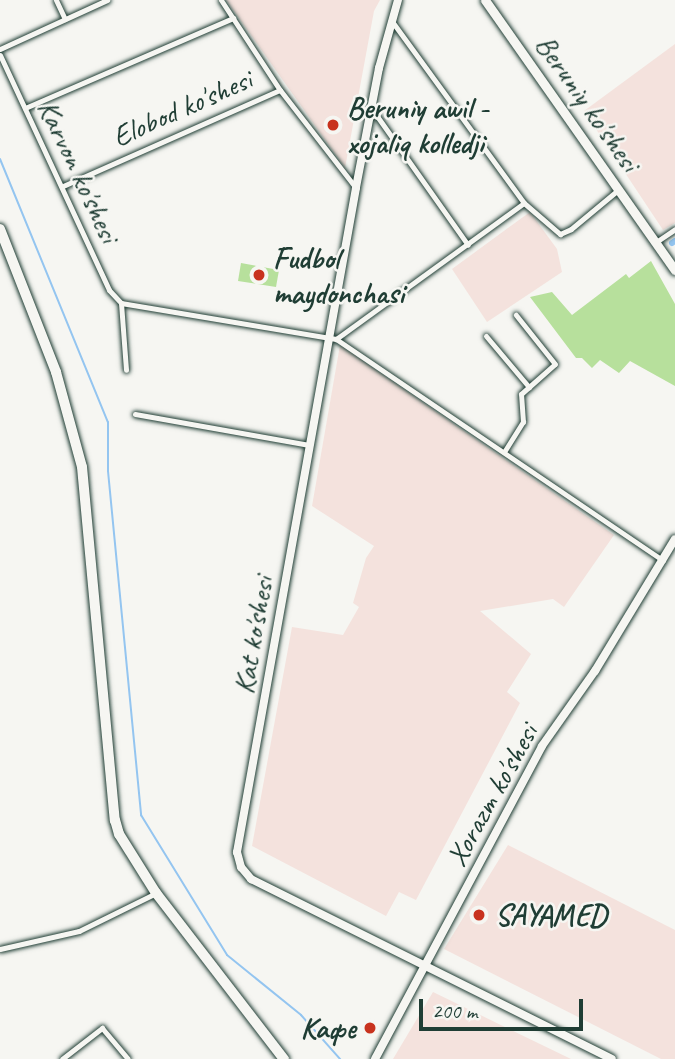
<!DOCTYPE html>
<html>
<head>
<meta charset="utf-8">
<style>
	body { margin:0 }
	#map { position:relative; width:675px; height:1059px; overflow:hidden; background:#f6f6f2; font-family:Caveat,sans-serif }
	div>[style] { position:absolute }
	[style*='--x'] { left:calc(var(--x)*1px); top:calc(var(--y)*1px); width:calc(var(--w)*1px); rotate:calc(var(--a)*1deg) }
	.built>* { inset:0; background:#f4e2dd }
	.green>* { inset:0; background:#b7e09c }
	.stream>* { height:2px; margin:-1px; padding:0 1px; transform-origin:1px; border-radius:1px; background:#94c5f0 }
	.canal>* { height:6px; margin:-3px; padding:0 3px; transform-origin:3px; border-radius:3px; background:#94c5f0 }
	.roads { filter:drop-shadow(0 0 2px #1f3d34) drop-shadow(0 0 2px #1f3d34) }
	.street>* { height:5px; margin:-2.5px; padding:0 2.5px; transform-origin:2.5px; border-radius:2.5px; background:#f6f6f2 }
	.secondary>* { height:8px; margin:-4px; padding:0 4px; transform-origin:4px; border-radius:4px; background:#f6f6f2 }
	.primary>* { height:9px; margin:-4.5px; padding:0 4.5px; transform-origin:4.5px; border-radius:4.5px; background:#f6f6f2 }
	.highway>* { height:10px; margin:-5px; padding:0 5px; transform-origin:5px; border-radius:5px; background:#f6f6f2 }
	.dots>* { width:19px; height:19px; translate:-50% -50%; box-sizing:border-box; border:4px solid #f6f6f2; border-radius:50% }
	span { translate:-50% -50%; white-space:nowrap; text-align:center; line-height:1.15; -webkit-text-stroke:5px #f6f6f2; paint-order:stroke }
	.street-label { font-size:30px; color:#1f3d34 }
	.poi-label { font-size:30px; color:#1f3d34; font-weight:700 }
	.left { translate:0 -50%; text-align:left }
	.right { translate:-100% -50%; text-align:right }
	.scale { position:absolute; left:419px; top:999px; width:164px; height:32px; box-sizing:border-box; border:4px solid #1f3d34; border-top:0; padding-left:9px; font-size:21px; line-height:24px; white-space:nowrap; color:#1f3d34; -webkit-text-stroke:5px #f6f6f2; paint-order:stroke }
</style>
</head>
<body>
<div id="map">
	<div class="built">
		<div style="clip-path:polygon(226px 0,380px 0,374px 11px,345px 168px)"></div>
		<div style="clip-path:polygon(675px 44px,675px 223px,663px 230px,584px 111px)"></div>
		<div style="clip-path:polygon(530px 212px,557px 249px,562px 272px,487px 322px,452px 269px)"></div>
		<div style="clip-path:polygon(340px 345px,614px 535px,564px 607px,553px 599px,480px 611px,531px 654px,507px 692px,520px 703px,416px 900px,399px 892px,386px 916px,252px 846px,292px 627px,343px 635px,359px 607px,353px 603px,366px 558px,374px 546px,312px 506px)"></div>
		<div style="clip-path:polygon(508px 845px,675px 930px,675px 1059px,661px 1059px,444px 949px)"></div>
		<div style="clip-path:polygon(433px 992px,571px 1059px,393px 1059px)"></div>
	</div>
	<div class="green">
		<div style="clip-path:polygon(651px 261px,675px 304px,675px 386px,630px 361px,619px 373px,600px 360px,592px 368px,582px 358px,576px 358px,530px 297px,552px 292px,572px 315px,626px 274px,629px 278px)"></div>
		<div style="clip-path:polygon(241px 263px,279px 270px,276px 287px,238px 281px)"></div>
	</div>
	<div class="stream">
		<div style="--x:0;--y:159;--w:284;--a:67.7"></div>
		<div style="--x:108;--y:422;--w:49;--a:90"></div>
		<div style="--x:108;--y:471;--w:346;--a:84.5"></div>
		<div style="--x:141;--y:815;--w:164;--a:58.4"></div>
		<div style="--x:227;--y:955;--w:95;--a:39"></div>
		<div style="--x:301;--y:1015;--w:59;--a:48.4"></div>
	</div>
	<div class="canal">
		<div style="--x:672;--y:243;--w:4;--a:-34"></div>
	</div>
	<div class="roads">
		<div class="street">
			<div style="--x:56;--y:0;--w:21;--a:65"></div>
			<div style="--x:221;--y:0;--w:108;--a:56.8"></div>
			<div style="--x:280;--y:90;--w:124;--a:52.2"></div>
			<div style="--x:391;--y:20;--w:226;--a:54"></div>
			<div style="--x:524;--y:203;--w:48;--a:40.7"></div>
			<div style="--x:560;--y:234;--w:12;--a:-24"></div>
			<div style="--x:571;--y:229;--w:61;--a:-39.7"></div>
			<div style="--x:0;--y:49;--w:118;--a:-24.6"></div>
			<div style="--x:0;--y:55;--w:259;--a:65.1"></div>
			<div style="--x:109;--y:290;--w:18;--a:47"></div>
			<div style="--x:25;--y:108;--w:227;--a:-23.4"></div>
			<div style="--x:372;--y:109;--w:166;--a:54.8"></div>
			<div style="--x:63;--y:186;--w:237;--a:-23.9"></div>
			<div style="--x:656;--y:242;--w:23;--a:-34"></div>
			<div style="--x:121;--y:303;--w:218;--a:9.5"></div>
			<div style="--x:336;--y:339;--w:395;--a:34.1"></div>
			<div style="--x:121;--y:303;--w:67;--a:85.7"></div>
			<div style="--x:486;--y:336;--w:67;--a:49.9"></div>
			<div style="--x:336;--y:339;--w:232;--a:-35.9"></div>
			<div style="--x:135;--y:414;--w:177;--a:10.1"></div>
			<div style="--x:504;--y:452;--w:36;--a:-58"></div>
			<div style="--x:523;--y:422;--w:28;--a:-94"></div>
			<div style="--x:521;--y:394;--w:45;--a:-41.4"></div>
			<div style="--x:555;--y:364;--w:63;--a:-128.5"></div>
			<div style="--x:0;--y:949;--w:81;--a:-12.8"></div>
			<div style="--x:79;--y:931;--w:86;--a:-26.3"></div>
			<div style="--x:62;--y:1059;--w:51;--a:-37.8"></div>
			<div style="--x:102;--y:1028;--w:40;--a:50"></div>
		</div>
		<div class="secondary">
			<div style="--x:398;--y:0;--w:71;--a:105.6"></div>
			<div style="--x:379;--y:68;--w:122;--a:100.9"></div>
			<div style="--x:356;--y:188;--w:675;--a:100.16"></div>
			<div style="--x:237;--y:852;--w:16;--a:75"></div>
			<div style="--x:241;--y:867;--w:16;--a:50"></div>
			<div style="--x:251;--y:879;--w:403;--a:26.5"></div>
			<div style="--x:375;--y:1059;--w:355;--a:-61.9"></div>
			<div style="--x:542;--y:746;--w:92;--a:-54.8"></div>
			<div style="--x:595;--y:671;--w:154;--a:-58.8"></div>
		</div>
		<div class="primary">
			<div style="--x:485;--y:0;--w:330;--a:54.9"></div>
		</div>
		<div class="highway">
			<div style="--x:0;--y:229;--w:154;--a:68.6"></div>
			<div style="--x:56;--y:372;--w:98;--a:74.7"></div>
			<div style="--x:82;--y:467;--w:355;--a:84.7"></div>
			<div style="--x:115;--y:820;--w:15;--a:74"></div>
			<div style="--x:119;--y:834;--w:70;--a:57.9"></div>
			<div style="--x:156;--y:893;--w:210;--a:52.4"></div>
		</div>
	</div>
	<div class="dots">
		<div style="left:333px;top:125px;background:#c8321e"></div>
		<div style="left:259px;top:275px;background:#c8321e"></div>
		<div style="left:479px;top:915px;background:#c8321e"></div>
		<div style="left:370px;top:1028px;background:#c8321e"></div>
	</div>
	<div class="street-label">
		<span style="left:588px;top:103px;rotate:55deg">Beruniy ko'shesi</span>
		<span style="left:182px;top:108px;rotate:-24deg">Elobod ko'shesi</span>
		<span style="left:79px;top:171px;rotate:65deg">Karvon ko'shesi</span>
		<span style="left:253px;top:635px;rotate:-80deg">Kat ko'shesi</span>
		<span style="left:492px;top:795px;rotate:-61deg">Xorazm ko'shesi</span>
	</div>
	<div class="poi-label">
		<span class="left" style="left:347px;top:125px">Beruniy awil -<br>xojaliq kolledji</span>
		<span class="left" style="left:273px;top:275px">Fudbol<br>maydonchasi</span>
		<span class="left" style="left:495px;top:915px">SAYAMED</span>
		<span class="right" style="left:356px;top:1028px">Кафе</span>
	</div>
	<div class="scale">200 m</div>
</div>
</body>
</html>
